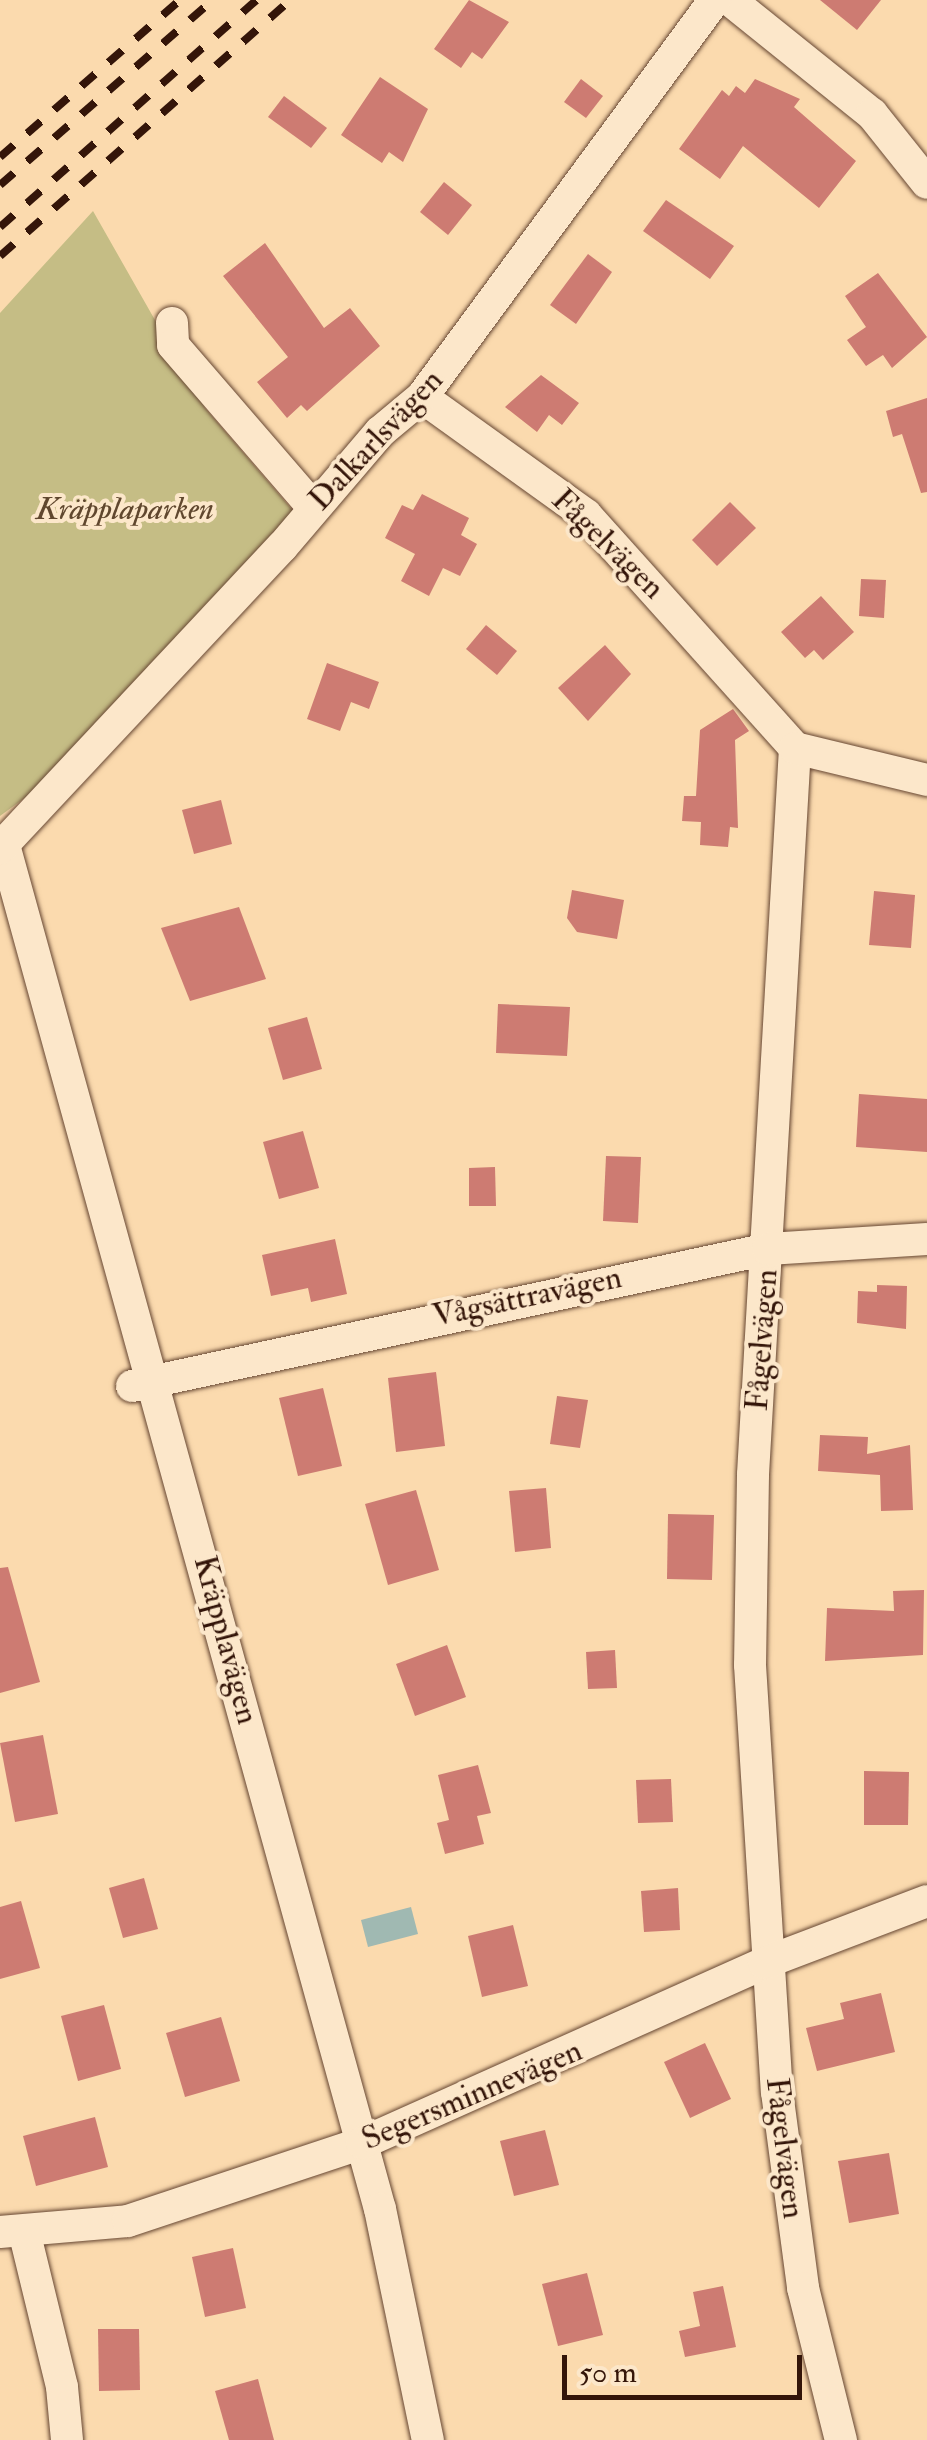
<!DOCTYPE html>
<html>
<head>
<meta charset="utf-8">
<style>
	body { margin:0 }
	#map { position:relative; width:927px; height:2440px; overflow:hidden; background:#fbdaae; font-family:"IM FELL Double Pica",serif }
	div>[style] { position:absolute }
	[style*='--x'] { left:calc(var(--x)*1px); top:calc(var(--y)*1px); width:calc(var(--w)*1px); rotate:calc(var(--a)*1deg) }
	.green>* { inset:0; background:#c5bd85 }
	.water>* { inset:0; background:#a0b9b2 }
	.building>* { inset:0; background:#cd7b72 }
	.roads { filter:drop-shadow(0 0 2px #664632) drop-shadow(0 0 2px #664632) }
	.minor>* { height:32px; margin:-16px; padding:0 16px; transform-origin:16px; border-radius:16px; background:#fce7ca }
	.rail>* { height:8px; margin-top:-4px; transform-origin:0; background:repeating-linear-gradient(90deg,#341509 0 18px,transparent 0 36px) }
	span { translate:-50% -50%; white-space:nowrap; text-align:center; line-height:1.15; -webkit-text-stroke:8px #fce7ca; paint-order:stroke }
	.street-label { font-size:32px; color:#341509 }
	.park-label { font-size:32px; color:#60472e; font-style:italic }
	.scale { position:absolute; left:562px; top:2355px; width:240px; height:45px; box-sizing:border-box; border:5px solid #341509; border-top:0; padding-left:12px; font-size:30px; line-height:35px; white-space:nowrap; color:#341509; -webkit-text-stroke:8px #fce7ca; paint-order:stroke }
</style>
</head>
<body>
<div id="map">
	<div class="green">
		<div style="clip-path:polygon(93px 211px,205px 408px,295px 513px,30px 794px,0 816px,0 313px)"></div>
	</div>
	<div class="water">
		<div style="clip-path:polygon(411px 1907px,418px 1934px,368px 1947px,361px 1920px)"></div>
	</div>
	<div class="building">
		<div style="clip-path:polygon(469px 0,509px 22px,482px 59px,472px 52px,461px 68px,434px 49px)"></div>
		<div style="clip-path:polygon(820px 0,881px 0,857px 30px)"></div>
		<div style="clip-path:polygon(380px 77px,428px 109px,403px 162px,389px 152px,382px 163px,341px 135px)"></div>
		<div style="clip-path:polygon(581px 79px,603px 96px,586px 118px,564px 102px)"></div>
		<div style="clip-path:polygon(755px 79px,800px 99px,794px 107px,856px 161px,819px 208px,743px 146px,720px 179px,679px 149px,722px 90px,729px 96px,736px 86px,745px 93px)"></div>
		<div style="clip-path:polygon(284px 96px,327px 128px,311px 148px,268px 117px)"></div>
		<div style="clip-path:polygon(444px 182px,472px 205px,448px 235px,420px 212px)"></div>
		<div style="clip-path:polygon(666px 200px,734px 246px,710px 279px,643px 231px)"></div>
		<div style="clip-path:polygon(265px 243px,324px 328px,350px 308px,380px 346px,307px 411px,301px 405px,287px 418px,257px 382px,288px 357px,223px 276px)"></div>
		<div style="clip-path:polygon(588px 254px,612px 272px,576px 324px,550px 305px)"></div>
		<div style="clip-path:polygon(878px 273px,927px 337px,892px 368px,883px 355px,866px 366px,847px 340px,866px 327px,845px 296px)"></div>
		<div style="clip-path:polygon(541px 375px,579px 403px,562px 425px,549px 415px,537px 432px,505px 407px)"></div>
		<div style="clip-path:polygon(927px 398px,927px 492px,921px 493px,902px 434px,893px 437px,886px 411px)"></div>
		<div style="clip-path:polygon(422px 494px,469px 518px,461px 535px,477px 544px,460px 576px,443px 568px,429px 596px,401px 581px,415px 554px,385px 538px,402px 505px,413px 510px)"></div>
		<div style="clip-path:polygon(730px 502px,756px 528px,717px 566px,692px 540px)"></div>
		<div style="clip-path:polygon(861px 579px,886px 580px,884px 618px,859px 616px)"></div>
		<div style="clip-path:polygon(821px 596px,854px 632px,823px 660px,814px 650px,805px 658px,781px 632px)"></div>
		<div style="clip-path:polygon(486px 625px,517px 651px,497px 675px,466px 649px)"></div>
		<div style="clip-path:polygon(605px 645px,631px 674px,588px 721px,558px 688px)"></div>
		<div style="clip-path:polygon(327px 663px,379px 682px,369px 709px,351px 702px,340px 731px,307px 719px)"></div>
		<div style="clip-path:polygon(733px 709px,749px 731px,735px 740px,738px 828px,730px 827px,728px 847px,700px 845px,701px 822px,682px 821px,684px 796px,696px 796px,700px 730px)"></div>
		<div style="clip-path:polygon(221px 800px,232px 844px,194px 854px,182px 810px)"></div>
		<div style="clip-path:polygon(572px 890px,624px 900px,617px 939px,577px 932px,567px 918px)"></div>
		<div style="clip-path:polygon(874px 891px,915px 895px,911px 948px,869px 945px)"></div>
		<div style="clip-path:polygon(239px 907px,266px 979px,190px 1001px,161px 928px)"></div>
		<div style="clip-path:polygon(498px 1004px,570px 1007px,567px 1056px,496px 1053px)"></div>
		<div style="clip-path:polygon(307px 1017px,322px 1069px,283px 1080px,268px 1028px)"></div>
		<div style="clip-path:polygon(859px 1094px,927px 1099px,927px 1152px,856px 1147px)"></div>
		<div style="clip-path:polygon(303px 1131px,319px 1188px,279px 1199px,263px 1142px)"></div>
		<div style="clip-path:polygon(606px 1156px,641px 1157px,638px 1223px,603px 1221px)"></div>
		<div style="clip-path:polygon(495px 1167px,496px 1206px,469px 1206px,469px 1168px)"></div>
		<div style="clip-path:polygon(335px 1239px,347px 1294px,311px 1302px,308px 1288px,271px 1296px,262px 1255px)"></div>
		<div style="clip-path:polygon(877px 1285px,907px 1286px,906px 1329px,857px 1323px,858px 1291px,877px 1292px)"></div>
		<div style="clip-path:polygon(436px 1372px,445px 1446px,396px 1452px,388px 1378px)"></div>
		<div style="clip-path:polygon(323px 1388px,342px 1466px,298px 1476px,279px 1398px)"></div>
		<div style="clip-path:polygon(557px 1396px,588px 1400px,580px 1448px,550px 1444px)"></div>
		<div style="clip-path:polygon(820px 1435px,868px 1437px,867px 1454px,910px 1445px,913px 1510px,881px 1511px,880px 1475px,818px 1471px)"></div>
		<div style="clip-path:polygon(546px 1488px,551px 1548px,515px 1552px,509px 1491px)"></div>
		<div style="clip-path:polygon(416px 1490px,439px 1570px,388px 1585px,365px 1504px)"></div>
		<div style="clip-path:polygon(668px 1514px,714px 1515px,712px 1580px,667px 1579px)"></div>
		<div style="clip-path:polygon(8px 1567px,40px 1682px,0 1693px,0 1568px)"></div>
		<div style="clip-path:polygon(924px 1590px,923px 1655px,825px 1661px,827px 1608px,894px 1611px,893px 1591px)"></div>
		<div style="clip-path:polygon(447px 1645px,466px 1697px,415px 1716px,396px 1664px)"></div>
		<div style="clip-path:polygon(615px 1650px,617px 1688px,588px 1689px,586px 1652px)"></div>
		<div style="clip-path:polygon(43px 1735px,58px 1814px,15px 1822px,0 1743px)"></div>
		<div style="clip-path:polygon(478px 1765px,491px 1813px,477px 1816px,484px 1844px,445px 1854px,437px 1823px,449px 1820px,438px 1775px)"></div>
		<div style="clip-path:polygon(864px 1771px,909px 1772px,908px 1825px,864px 1825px)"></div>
		<div style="clip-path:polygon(671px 1779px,673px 1822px,638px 1823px,636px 1780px)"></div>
		<div style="clip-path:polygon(144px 1878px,158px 1929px,123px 1938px,109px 1888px)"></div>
		<div style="clip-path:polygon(678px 1888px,680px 1930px,644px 1932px,641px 1891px)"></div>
		<div style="clip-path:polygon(21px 1901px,40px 1968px,0 1979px,0 1907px)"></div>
		<div style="clip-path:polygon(513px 1925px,528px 1986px,482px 1997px,468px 1936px)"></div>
		<div style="clip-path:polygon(881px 1993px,895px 2052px,817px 2071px,806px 2028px,844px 2019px,840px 2003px)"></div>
		<div style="clip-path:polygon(104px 2005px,121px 2069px,78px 2081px,61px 2016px)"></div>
		<div style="clip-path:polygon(221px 2017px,240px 2081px,185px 2097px,166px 2033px)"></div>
		<div style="clip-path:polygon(705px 2043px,731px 2099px,690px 2118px,664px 2062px)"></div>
		<div style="clip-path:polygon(95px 2117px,108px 2167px,36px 2186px,23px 2136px)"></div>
		<div style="clip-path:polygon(545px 2130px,559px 2185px,514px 2196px,500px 2141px)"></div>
		<div style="clip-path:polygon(889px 2153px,899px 2214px,849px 2223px,838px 2161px)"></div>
		<div style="clip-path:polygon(233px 2248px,246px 2308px,205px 2317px,192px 2257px)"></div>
		<div style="clip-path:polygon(587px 2273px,603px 2335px,558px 2346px,542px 2284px)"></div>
		<div style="clip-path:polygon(723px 2286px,736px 2347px,685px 2357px,679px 2331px,700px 2326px,693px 2292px)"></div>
		<div style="clip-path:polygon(98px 2329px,139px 2329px,140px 2390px,99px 2391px)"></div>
		<div style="clip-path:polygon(258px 2379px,274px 2440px,229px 2440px,215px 2391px)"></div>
	</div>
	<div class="roads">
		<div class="minor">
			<div style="--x:730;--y:0;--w:182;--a:38.8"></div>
			<div style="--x:872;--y:114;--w:88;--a:51.4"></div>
			<div style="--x:172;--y:323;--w:22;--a:87"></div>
			<div style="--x:173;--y:345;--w:213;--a:49.2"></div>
			<div style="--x:422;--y:397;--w:202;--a:35.7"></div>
			<div style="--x:586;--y:515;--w:313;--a:48.1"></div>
			<div style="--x:795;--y:748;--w:728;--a:93.31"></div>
			<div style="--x:753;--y:1475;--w:190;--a:90.9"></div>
			<div style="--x:750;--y:1665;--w:428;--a:86.4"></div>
			<div style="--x:777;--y:2092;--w:198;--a:82.4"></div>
			<div style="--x:803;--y:2288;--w:157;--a:76"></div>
			<div style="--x:795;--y:748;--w:136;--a:13.6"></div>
			<div style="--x:4;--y:845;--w:1415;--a:74.59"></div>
			<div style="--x:380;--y:2209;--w:236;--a:78.3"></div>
			<div style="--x:0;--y:848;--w:412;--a:-46.9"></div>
			<div style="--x:282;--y:547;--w:151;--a:-49.6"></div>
			<div style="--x:380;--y:432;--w:55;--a:-39.8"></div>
			<div style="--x:422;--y:397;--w:493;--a:-53.6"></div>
			<div style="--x:132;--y:1386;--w:651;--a:-12.16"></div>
			<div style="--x:768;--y:1249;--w:159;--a:-3.6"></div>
			<div style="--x:0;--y:2232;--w:128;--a:-4.9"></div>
			<div style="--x:128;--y:2221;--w:247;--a:-18.4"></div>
			<div style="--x:362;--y:2143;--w:440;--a:-24.1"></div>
			<div style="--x:764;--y:1963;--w:174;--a:-20.8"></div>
			<div style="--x:25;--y:2235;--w:156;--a:76.3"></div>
			<div style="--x:62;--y:2387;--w:53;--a:84.6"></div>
		</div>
	</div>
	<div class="rail">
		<div style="--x:0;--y:157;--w:239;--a:-41.1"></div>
		<div style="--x:0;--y:185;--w:282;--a:-41"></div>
		<div style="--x:0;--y:227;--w:343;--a:-41.5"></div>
		<div style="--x:0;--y:256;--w:387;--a:-41.4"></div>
	</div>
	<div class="street-label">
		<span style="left:376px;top:440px;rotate:-47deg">Dalkarlsvägen</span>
		<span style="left:608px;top:544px;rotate:44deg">Fågelvägen</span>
		<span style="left:527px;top:1297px;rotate:-12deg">Vågsättravägen</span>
		<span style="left:762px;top:1340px;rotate:-86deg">Fågelvägen</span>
		<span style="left:226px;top:1640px;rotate:75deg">Kräpplavägen</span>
		<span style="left:472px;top:2095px;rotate:-23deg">Segersminnevägen</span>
		<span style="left:785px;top:2148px;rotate:83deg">Fågelvägen</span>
	</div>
	<div class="park-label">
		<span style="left:125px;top:509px">Kräpplaparken</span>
	</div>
	<div class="scale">50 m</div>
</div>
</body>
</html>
